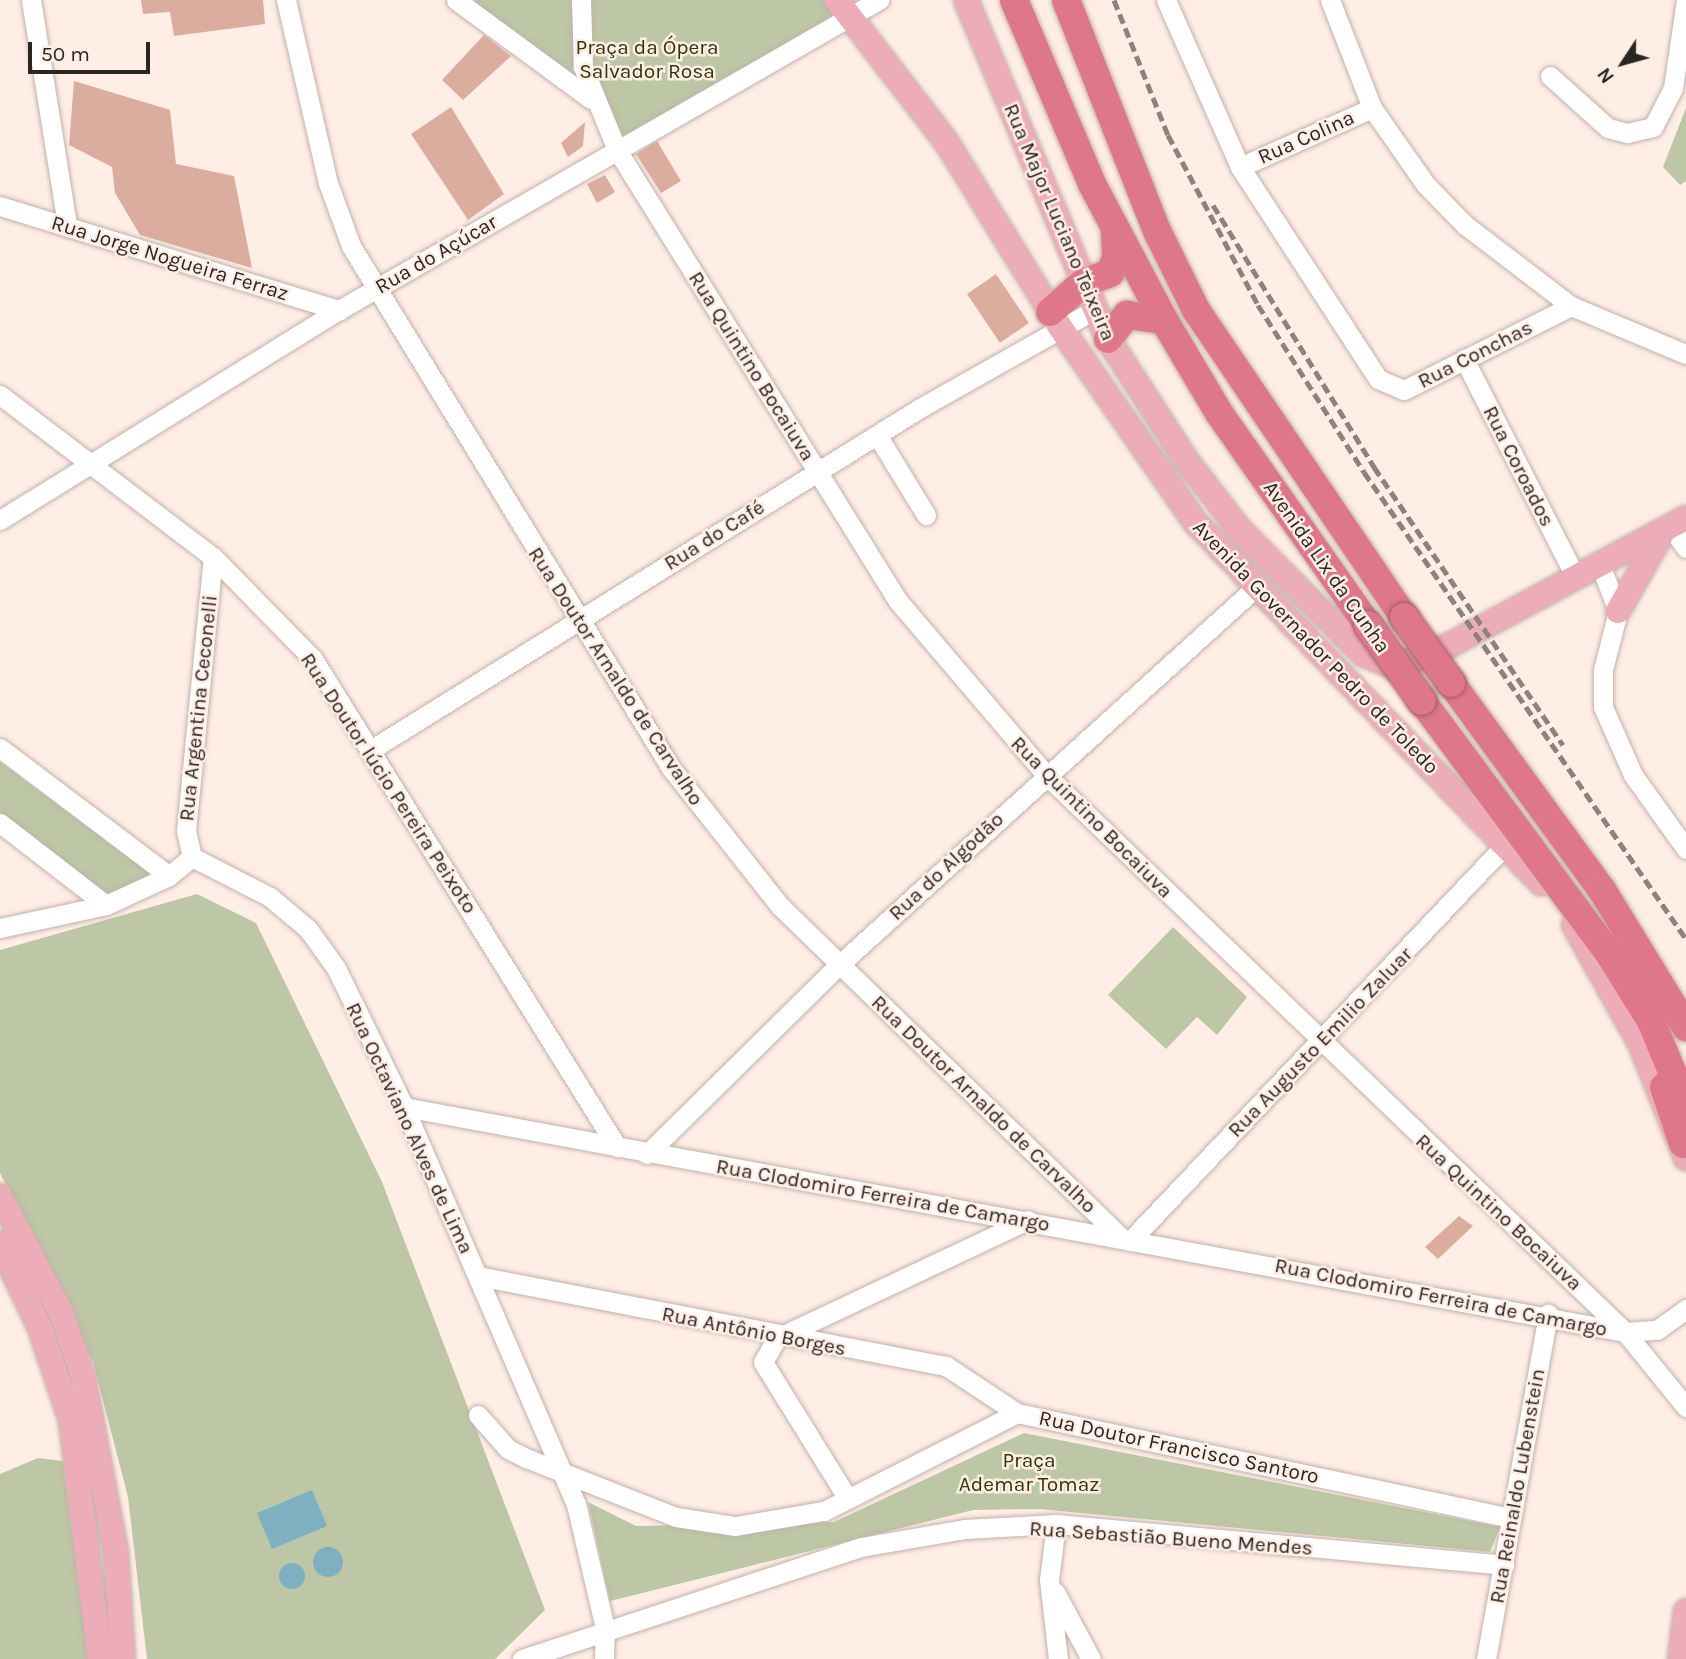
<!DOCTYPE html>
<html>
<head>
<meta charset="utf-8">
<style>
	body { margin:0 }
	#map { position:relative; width:1686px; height:1659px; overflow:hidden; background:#ffeee6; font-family:Karla,sans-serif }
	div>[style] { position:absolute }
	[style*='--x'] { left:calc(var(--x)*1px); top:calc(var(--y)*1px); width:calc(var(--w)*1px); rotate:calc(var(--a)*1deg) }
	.green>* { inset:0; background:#bdc6a5 }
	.water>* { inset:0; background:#7fb0c2 }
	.round { border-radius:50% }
	.building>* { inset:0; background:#dbad9e }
	.roads { filter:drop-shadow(0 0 2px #c1b1aa) drop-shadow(0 0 2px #c1b1aa) }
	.minor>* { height:19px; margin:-9.5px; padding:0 9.5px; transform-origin:9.5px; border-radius:9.5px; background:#fff }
	.major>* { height:24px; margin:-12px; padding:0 12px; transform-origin:12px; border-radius:12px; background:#ecadb9 }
	.highway>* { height:28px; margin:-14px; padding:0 14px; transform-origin:14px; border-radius:14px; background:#df778b }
	.rail>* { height:5px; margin-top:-2.5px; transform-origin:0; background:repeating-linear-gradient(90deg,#8d827d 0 10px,transparent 0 15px) }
	.bridges { filter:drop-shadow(0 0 2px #a05b67) drop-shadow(0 0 2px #a05b67) }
	.highway-bridge>* { height:28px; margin:-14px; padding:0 14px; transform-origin:14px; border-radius:14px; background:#df778b }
	span { translate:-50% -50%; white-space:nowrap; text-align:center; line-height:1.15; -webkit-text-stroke:5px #ffeee6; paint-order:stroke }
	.park-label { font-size:21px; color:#2f3806 }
	.street-label { font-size:21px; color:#2c2623 }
	.north { position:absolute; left:1588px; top:28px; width:70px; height:70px; -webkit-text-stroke:5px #ffeee6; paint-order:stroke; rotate:234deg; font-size:19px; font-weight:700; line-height:28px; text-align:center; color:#2c2623 }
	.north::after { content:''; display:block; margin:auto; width:24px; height:32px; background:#2c2623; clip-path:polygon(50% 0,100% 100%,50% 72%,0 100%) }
	.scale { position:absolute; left:28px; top:42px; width:122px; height:32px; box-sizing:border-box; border:4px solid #2c2623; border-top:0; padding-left:9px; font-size:21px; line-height:24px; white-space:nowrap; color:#2c2623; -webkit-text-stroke:5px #ffeee6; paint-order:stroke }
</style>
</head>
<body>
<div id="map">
	<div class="green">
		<div style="clip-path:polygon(472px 0,578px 0,572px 74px)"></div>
		<div style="clip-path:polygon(588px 0,824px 0,836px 15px,623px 140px,593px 92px)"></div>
		<div style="clip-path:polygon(1686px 108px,1686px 181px,1680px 185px,1663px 167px)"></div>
		<div style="clip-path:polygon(0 762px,153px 875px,106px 895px,0 815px)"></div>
		<div style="clip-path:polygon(197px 894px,256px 923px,382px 1182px,545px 1610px,495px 1659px,147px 1659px,128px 1497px,93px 1362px,0 1173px,0 950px)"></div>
		<div style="clip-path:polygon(1173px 927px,1247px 997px,1217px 1035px,1197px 1017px,1166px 1049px,1108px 995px)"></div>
		<div style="clip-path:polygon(1024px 1433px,1500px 1527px,1490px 1552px,1039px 1509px,973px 1510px,610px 1601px,588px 1502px,636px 1526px,834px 1522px)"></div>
		<div style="clip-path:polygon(38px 1458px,63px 1461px,88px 1659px,0 1659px,0 1474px)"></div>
	</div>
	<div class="water">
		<div style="clip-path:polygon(312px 1490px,327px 1526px,272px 1549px,257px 1513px)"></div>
		<div class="round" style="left:313px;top:1547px;width:30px;height:30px"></div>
		<div class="round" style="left:279px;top:1563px;width:26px;height:26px"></div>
	</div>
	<div class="building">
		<div style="clip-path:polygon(141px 0,263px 0,265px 24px,174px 36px,170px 12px,143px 14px)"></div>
		<div style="clip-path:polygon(484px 35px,511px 56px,463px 100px,442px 80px)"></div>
		<div style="clip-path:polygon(74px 81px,170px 110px,176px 164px,234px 176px,252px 268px,140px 235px,115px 193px,112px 167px,69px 145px)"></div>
		<div style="clip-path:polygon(451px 107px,504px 194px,468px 220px,411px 134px)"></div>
		<div style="clip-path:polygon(585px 122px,583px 146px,568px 157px,561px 143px)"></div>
		<div style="clip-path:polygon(657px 141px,681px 181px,661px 193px,636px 154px)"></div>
		<div style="clip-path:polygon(605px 175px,615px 192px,597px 203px,587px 184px)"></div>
		<div style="clip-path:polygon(996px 274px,1029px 323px,1000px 343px,967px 294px)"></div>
		<div style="clip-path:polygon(1459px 1216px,1473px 1226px,1438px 1259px,1425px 1247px)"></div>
	</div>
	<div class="roads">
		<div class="minor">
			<div style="--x:31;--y:0;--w:229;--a:80.9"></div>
			<div style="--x:286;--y:0;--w:188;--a:77.1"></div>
			<div style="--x:328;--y:183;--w:67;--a:69.9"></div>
			<div style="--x:351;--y:246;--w:612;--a:58.49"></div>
			<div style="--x:671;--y:768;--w:176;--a:51.7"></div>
			<div style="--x:780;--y:906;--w:477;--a:44.2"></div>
			<div style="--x:456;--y:0;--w:167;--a:36.3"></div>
			<div style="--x:581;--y:0;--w:67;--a:88.3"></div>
			<div style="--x:583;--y:67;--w:90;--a:67.7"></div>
			<div style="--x:617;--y:150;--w:531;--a:58.07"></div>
			<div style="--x:898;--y:601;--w:228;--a:49.6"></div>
			<div style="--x:1046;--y:775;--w:803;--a:43.89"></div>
			<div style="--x:1625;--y:1332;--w:97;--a:50.9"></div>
			<div style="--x:1166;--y:0;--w:183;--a:66.1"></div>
			<div style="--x:1240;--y:167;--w:253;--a:56.9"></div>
			<div style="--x:1378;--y:379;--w:28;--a:23"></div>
			<div style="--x:1404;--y:390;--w:187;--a:-26.7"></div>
			<div style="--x:1330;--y:0;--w:116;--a:68.7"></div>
			<div style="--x:1372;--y:108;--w:94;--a:55"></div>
			<div style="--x:1426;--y:185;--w:56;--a:45.7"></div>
			<div style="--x:1465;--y:225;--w:133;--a:37.4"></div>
			<div style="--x:1571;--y:306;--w:125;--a:22.7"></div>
			<div style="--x:1550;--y:76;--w:78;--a:41.9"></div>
			<div style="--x:1608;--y:128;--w:20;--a:15"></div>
			<div style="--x:1627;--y:133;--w:27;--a:-13"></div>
			<div style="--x:1653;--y:127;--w:44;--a:-62.9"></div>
			<div style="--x:1673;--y:88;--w:89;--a:-81.6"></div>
			<div style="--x:1240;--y:167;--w:145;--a:-24.1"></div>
			<div style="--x:0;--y:206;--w:355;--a:17.1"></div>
			<div style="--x:1464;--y:359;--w:242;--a:62.9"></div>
			<div style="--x:0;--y:395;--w:268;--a:37.3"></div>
			<div style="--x:213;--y:557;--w:143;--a:45.6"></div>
			<div style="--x:313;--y:659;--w:575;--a:58.08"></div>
			<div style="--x:877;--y:435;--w:94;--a:58.5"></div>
			<div style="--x:0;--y:520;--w:399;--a:-31.8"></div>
			<div style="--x:339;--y:310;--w:623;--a:-29.86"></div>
			<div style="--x:1670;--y:526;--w:27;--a:54"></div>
			<div style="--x:1599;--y:562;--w:53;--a:68.8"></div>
			<div style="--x:1618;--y:611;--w:61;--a:104.3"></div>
			<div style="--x:1603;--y:670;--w:37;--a:90"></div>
			<div style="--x:1603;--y:707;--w:74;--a:66.2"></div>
			<div style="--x:1633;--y:775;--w:91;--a:54.4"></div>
			<div style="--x:0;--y:748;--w:212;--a:37.1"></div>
			<div style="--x:372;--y:749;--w:645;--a:-31.89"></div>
			<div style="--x:920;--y:408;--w:200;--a:-29.4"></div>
			<div style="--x:0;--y:823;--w:134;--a:37.7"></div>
			<div style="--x:192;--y:857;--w:27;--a:-103"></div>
			<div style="--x:186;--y:831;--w:275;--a:-84.4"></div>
			<div style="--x:0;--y:928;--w:108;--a:-12.2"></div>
			<div style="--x:106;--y:905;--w:69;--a:-24.7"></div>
			<div style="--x:169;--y:876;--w:30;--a:-40"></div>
			<div style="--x:192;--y:857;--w:88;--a:27.1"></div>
			<div style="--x:270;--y:897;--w:50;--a:40.1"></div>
			<div style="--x:308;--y:929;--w:48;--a:54.3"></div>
			<div style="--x:336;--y:968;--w:155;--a:63.9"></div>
			<div style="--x:404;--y:1107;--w:433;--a:66.6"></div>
			<div style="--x:576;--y:1504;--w:128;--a:76.9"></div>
			<div style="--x:605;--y:1629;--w:30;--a:92"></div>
			<div style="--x:404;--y:1107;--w:1242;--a:10.44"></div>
			<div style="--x:1625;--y:1332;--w:32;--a:-4"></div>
			<div style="--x:1657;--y:1330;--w:36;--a:-36"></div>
			<div style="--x:647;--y:1154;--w:272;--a:-44.6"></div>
			<div style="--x:841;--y:963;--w:559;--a:-42.17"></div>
			<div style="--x:1130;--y:1241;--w:550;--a:-46.55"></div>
			<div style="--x:478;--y:1276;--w:477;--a:10.9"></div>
			<div style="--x:946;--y:1366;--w:85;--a:33.5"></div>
			<div style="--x:478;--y:1415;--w:45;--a:48.6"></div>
			<div style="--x:508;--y:1449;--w:20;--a:27"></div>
			<div style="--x:526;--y:1458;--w:161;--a:21.5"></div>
			<div style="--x:676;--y:1517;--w:60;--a:8.7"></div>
			<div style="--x:735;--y:1526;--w:90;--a:-9.6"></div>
			<div style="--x:824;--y:1511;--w:216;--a:-26.9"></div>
			<div style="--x:1017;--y:1413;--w:505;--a:12"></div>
			<div style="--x:848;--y:1499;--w:161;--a:-121.8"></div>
			<div style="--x:763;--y:1362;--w:28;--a:-60"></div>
			<div style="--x:777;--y:1338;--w:277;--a:-25.2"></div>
			<div style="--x:1056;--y:1524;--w:56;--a:97.1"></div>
			<div style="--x:1049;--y:1580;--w:80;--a:83.5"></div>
			<div style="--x:1055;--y:1592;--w:76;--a:61.8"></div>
			<div style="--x:522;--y:1659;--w:357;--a:-18.3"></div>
			<div style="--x:861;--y:1547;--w:106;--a:-9.8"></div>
			<div style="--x:965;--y:1529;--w:91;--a:-3.1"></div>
			<div style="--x:1056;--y:1524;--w:450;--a:5.2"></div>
			<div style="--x:1486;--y:1659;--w:351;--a:-79.8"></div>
		</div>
		<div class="major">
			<div style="--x:837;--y:0;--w:180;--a:52.4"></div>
			<div style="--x:947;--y:143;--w:216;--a:58.4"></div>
			<div style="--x:1060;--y:327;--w:237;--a:55.3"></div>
			<div style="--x:1195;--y:522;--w:500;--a:46.22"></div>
			<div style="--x:966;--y:0;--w:368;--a:67.3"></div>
			<div style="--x:1108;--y:339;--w:144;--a:57.2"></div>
			<div style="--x:1186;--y:460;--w:88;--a:52.4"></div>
			<div style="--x:1240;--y:530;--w:175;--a:45.2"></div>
			<div style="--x:1363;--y:654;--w:35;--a:22"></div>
			<div style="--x:1396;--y:667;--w:56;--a:-22"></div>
			<div style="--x:1448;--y:646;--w:270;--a:-28.3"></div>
			<div style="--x:1618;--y:611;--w:93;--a:-60.4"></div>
			<div style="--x:1574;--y:925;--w:135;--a:60.8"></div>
			<div style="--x:1640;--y:1043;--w:124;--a:68.2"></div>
			<div style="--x:0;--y:1196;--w:131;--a:62.3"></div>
			<div style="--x:61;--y:1312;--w:68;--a:71"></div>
			<div style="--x:83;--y:1376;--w:179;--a:79.4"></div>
			<div style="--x:116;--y:1552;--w:107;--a:86.3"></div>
			<div style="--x:0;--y:1244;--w:93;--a:64.5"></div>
			<div style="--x:40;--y:1328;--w:97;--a:71.4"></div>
			<div style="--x:71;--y:1420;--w:241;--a:83.1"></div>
			<div style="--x:1680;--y:1659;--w:48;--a:-82.9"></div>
		</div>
		<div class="highway">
			<div style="--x:1014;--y:0;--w:200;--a:67"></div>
			<div style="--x:1092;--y:184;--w:154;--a:62.1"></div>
			<div style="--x:1164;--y:320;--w:108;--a:59.4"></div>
			<div style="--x:1219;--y:413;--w:259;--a:54.9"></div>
			<div style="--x:1066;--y:0;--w:251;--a:68.5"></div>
			<div style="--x:1158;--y:233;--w:86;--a:63.7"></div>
			<div style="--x:1196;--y:310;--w:371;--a:55.9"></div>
			<div style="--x:1050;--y:312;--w:44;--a:-41.3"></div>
			<div style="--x:1083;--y:283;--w:29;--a:-20"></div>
			<div style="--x:1110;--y:273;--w:16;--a:-68"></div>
			<div style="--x:1116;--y:258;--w:26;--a:-92"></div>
			<div style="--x:1108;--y:339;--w:31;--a:-52"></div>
			<div style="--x:1127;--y:315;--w:37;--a:8"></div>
			<div style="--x:1451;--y:683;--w:256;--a:53.9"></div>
			<div style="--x:1602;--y:890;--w:161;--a:58.5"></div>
			<div style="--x:1422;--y:701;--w:316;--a:53.5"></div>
			<div style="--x:1610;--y:955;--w:78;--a:58.2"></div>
			<div style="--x:1651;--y:1021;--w:91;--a:67.4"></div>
			<div style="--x:1664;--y:1087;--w:60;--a:71.6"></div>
		</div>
	</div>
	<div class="rail">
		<div style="--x:1114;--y:0;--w:145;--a:68.2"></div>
		<div style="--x:1168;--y:135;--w:192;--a:62.1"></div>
		<div style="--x:1258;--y:305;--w:198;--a:57.6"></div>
		<div style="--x:1364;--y:472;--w:567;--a:55.41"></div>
		<div style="--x:1213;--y:205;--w:308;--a:58.4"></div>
		<div style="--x:1374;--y:467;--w:336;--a:55.8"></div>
	</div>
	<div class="bridges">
		<div class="highway-bridge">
			<div style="--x:1404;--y:617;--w:81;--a:54.5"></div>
			<div style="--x:1368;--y:625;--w:93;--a:54.6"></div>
		</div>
	</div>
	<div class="park-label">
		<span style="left:647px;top:59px">Praça da Ópera<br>Salvador Rosa</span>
		<span style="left:1029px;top:1472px">Praça<br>Ademar Tomaz</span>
	</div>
	<div class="street-label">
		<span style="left:1306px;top:137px;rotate:-24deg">Rua Colina</span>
		<span style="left:1060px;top:222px;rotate:67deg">Rua Major Luciano Teixeira</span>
		<span style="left:436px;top:254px;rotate:-30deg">Rua do Açúcar</span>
		<span style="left:170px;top:258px;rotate:17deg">Rua Jorge Nogueira Ferraz</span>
		<span style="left:1475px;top:354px;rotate:-27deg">Rua Conchas</span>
		<span style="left:752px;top:366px;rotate:58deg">Rua Quintino Bocaiuva</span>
		<span style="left:1519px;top:466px;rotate:63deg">Rua Coroados</span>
		<span style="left:714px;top:535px;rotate:-32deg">Rua do Café</span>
		<span style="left:1327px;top:567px;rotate:55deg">Avenida Lix da Cunha</span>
		<span style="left:1316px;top:647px;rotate:46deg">Avenida Governador Pedro de Toledo</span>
		<span style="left:616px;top:676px;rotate:57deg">Rua Doutor Arnaldo de Carvalho</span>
		<span style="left:198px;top:708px;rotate:-84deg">Rua Argentina Ceconelli</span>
		<span style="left:389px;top:783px;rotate:57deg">Rua Doutor lúcio Pereira Peixoto</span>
		<span style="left:1092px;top:817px;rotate:45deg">Rua Quintino Bocaiuva</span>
		<span style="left:946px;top:866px;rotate:-43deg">Rua do Algodão</span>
		<span style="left:1320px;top:1042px;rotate:-46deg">Rua Augusto Emilio Zaluar</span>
		<span style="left:984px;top:1104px;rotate:44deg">Rua Doutor Arnaldo de Carvalho</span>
		<span style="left:410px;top:1128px;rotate:65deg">Rua Octaviano Alves de Lima</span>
		<span style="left:883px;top:1195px;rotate:10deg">Rua Clodomiro Ferreira de Camargo</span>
		<span style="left:1499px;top:1212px;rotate:43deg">Rua Quintino Bocaiuva</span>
		<span style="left:1441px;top:1297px;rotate:11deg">Rua Clodomiro Ferreira de Camargo</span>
		<span style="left:754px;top:1331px;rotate:11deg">Rua Antônio Borges</span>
		<span style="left:1179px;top:1447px;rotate:12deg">Rua Doutor Francisco Santoro</span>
		<span style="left:1517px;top:1486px;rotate:-80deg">Rua Reinaldo Lubenstein</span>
		<span style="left:1171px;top:1538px;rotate:4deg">Rua Sebastião Bueno Mendes</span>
	</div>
	<div class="north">N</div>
	<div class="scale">50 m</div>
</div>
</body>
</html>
